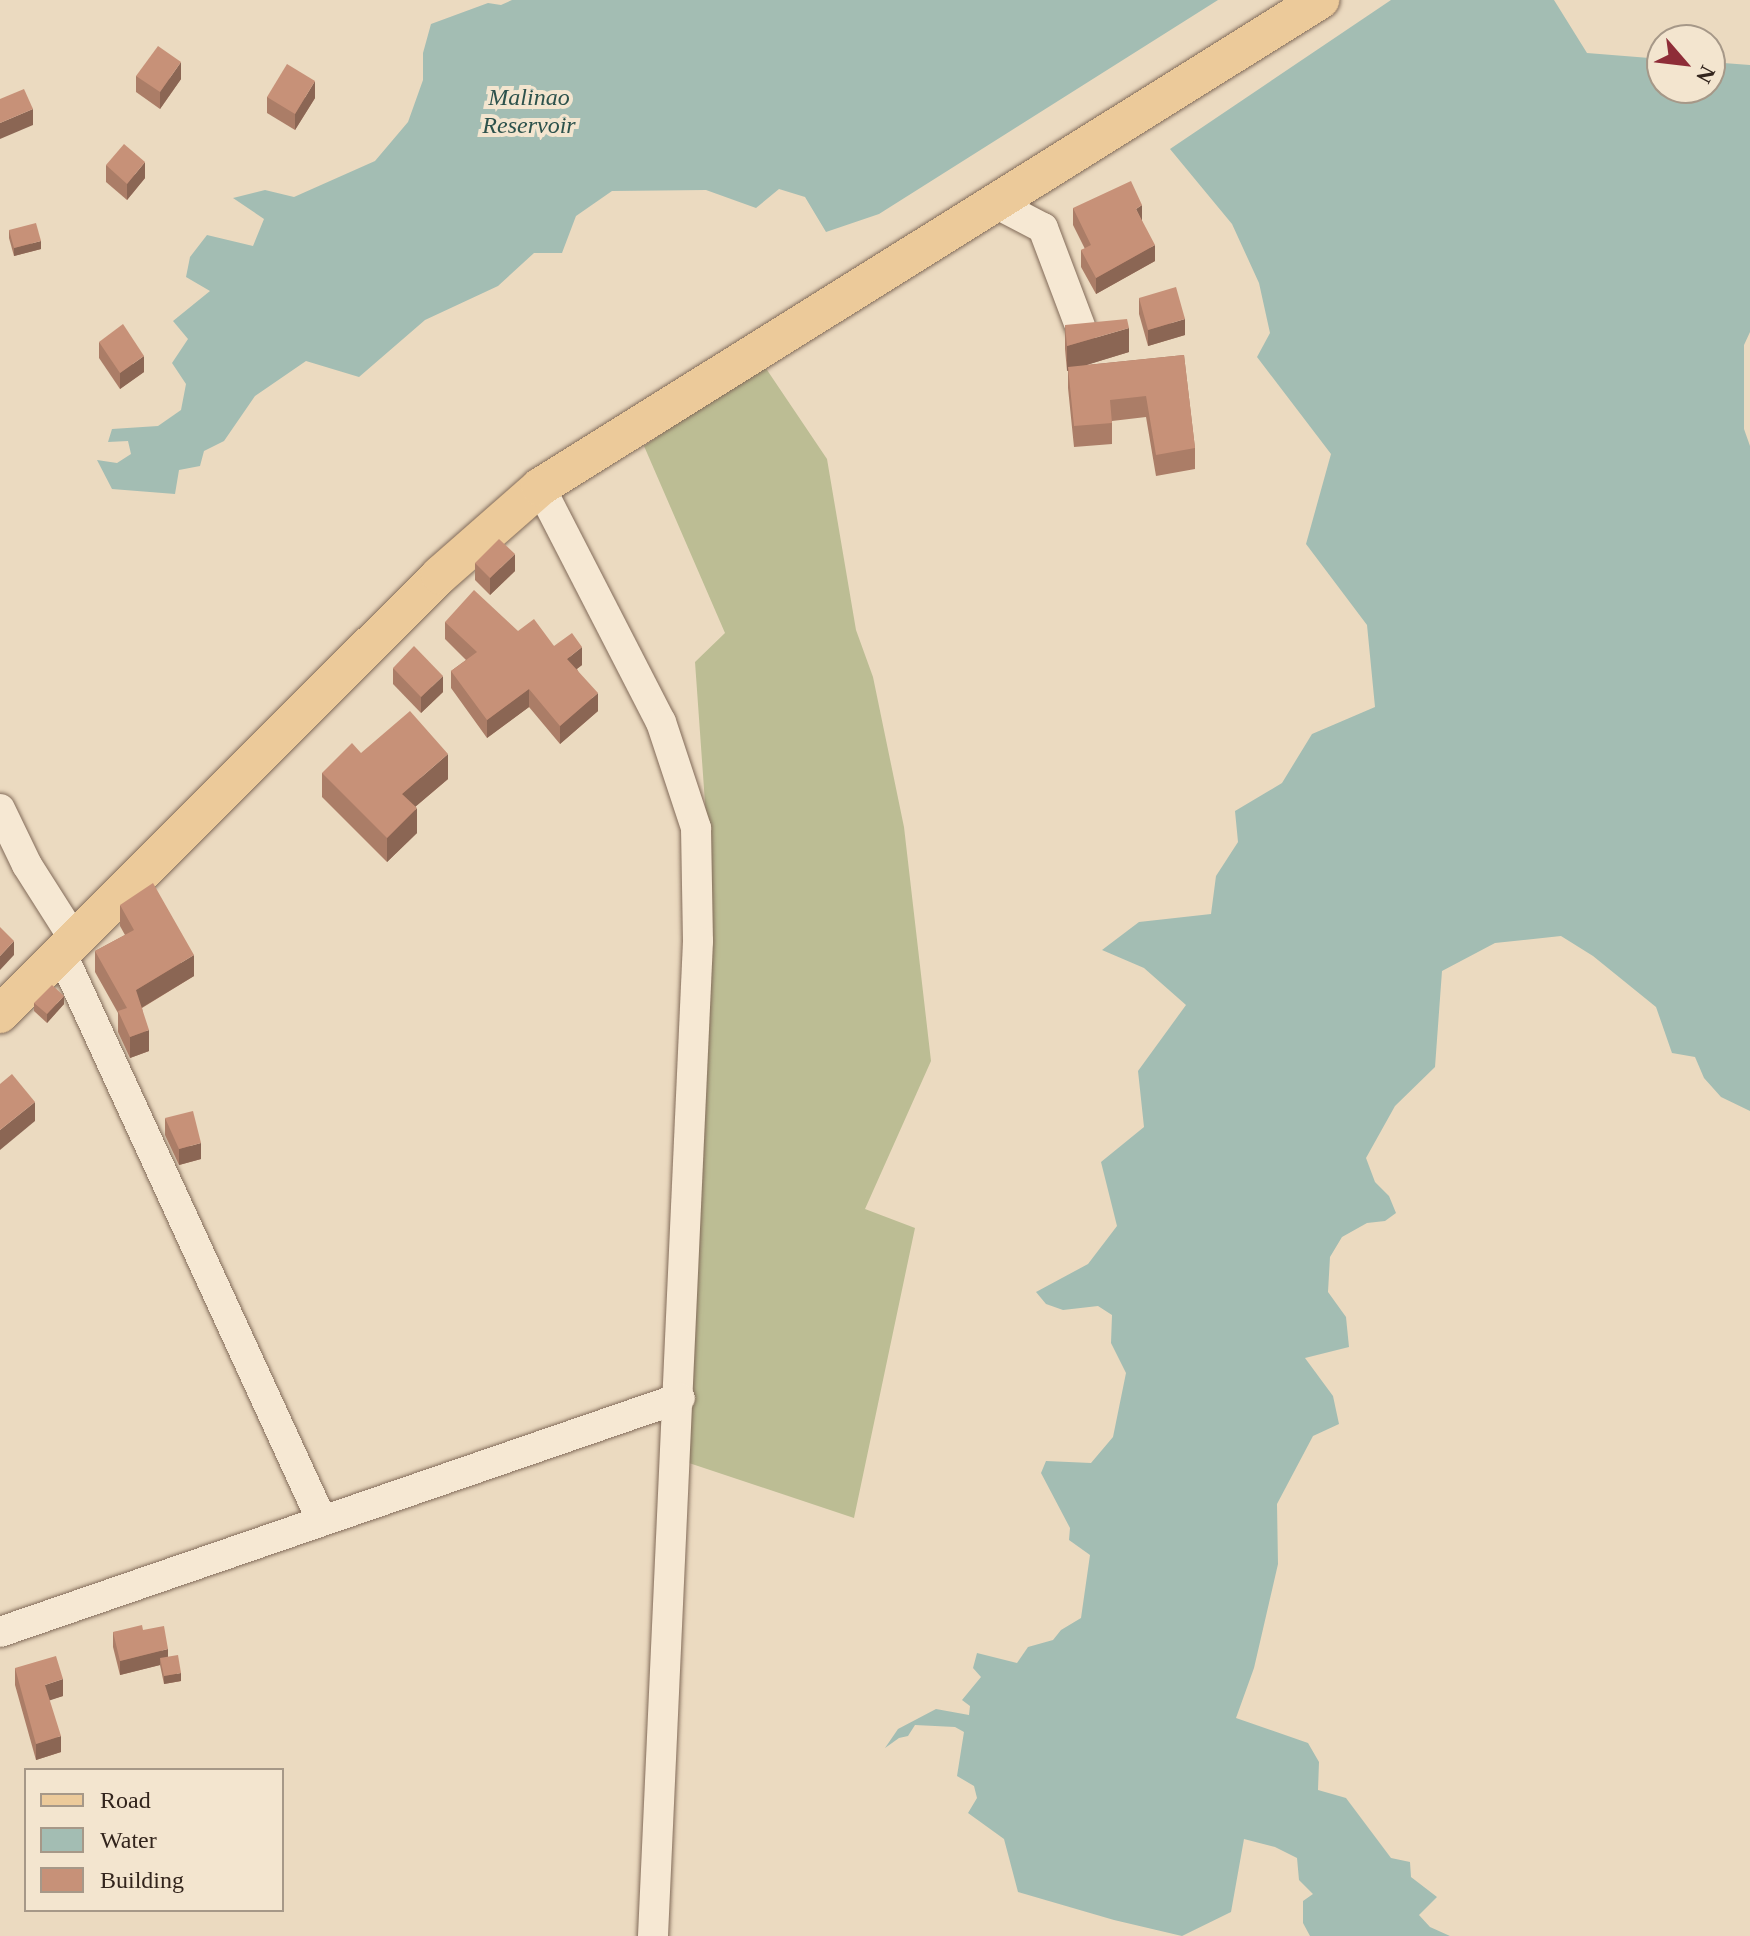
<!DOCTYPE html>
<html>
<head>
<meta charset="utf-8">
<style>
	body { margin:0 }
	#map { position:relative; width:1750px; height:1936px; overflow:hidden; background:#ebdac0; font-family:"Times New Roman",serif }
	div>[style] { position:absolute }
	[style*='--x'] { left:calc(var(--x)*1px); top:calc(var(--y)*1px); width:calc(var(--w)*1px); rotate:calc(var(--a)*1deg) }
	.cemetery>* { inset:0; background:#bcbd94 }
	.water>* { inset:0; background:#a3bdb3 }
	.roads { filter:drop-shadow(0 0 2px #826b59) drop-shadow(0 0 2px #826b59) }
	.minor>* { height:30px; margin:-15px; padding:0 15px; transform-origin:15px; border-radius:15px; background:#f6e8d3 }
	.major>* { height:38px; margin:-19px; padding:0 19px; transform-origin:19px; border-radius:19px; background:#ecca9a }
	.wall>* { inset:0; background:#ab7d67 }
	.shaded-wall>* { inset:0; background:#8b6654 }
	.building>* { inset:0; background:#c79178 }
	span { translate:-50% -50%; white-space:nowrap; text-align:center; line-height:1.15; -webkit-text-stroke:8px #f3e5cf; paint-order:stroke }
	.water-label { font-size:24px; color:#2d524c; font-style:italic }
	.legend { position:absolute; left:24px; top:1768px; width:260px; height:144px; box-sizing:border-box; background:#f3e5cf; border:2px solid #a69888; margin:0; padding:10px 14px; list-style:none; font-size:24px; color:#33251d }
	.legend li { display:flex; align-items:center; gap:16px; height:40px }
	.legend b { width:40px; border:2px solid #a69888 }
	.north { position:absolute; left:1646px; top:24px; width:80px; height:80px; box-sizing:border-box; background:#f3e5cf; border:2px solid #a69888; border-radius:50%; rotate:118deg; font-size:22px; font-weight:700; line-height:32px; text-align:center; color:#33251d }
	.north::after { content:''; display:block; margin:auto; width:28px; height:36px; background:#8e2d38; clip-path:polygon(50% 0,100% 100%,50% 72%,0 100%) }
</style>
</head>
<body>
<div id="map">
	<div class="cemetery">
		<div style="clip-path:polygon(763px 364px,827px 459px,856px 630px,873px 677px,904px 827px,931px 1061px,865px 1209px,915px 1228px,854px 1518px,680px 1460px,708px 845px,695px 662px,725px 633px,644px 446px)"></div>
	</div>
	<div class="water">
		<div style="clip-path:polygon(512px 0,1218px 0,879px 214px,826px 232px,805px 197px,779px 189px,756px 208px,706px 190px,612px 191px,576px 216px,562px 253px,534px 253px,498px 286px,425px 320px,359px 377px,306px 361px,255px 396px,224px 441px,204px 451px,200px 466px,179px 470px,175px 494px,112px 489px,97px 460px,117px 463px,131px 454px,128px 441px,108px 442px,112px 429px,158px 426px,181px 410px,186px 384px,172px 363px,188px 339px,173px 321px,210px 291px,186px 277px,190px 257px,207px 235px,253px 246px,264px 219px,233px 198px,265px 190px,294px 197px,375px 161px,408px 122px,423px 80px,423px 53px,431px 24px,488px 3px,501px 5px)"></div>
		<div style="clip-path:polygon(1391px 0,1554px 0,1587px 53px,1662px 59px,1662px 88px,1710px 88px,1710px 62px,1750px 65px,1750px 332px,1744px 345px,1744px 429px,1750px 446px,1750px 1111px,1721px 1097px,1704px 1078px,1695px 1057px,1672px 1053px,1656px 1007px,1593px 956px,1561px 936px,1495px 943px,1442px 971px,1435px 1067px,1395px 1106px,1366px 1158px,1375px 1182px,1389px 1196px,1396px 1213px,1385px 1221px,1367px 1223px,1342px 1237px,1330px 1257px,1328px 1292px,1346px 1317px,1349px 1347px,1305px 1358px,1333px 1396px,1339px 1424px,1313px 1436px,1277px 1504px,1278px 1564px,1254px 1668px,1236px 1718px,1308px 1743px,1319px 1762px,1318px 1790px,1346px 1798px,1391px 1858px,1410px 1862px,1411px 1877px,1437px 1897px,1419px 1915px,1430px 1927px,1450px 1936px,1310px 1936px,1303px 1923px,1303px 1901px,1313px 1894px,1299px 1880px,1297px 1858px,1275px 1847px,1244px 1839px,1231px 1912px,1182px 1936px,1114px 1920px,1018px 1892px,1004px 1839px,968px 1813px,977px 1798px,974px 1786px,957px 1776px,964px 1732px,955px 1727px,915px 1725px,908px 1736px,899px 1738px,885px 1748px,898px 1729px,936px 1709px,969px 1715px,970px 1706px,962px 1700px,981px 1677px,973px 1668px,977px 1653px,1017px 1663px,1028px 1647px,1053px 1640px,1061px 1630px,1081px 1618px,1090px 1555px,1069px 1540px,1070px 1528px,1041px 1473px,1046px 1461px,1091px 1463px,1113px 1437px,1126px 1373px,1111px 1343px,1112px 1315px,1098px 1306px,1063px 1310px,1046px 1304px,1036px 1292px,1088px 1264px,1117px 1226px,1101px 1162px,1144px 1127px,1138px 1071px,1186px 1005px,1144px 968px,1102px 950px,1139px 922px,1211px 914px,1216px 876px,1238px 842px,1235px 811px,1282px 783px,1312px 734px,1375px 707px,1367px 625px,1306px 544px,1331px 454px,1257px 357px,1270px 333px,1259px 283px,1232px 224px,1170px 149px)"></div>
	</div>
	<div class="roads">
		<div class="minor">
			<div style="--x:995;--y:203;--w:54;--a:27.5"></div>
			<div style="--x:1043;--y:228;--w:105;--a:69.3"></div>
			<div style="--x:540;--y:487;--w:264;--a:62.8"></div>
			<div style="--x:661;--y:722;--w:112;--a:71.7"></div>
			<div style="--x:696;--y:828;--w:113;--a:89"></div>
			<div style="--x:698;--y:941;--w:996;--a:92.59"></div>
			<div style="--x:0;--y:809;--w:62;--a:64.3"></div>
			<div style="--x:27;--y:865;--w:88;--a:57.6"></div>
			<div style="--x:61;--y:952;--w:626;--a:65.36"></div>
			<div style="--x:0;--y:1632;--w:719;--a:-18.99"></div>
		</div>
		<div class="major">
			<div style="--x:0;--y:1014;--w:622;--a:-44.93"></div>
			<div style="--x:440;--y:575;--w:133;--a:-41.3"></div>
			<div style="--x:540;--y:487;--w:920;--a:-31.98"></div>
		</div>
	</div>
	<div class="wall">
		<div style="clip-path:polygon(136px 76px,181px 79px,160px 109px,136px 92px)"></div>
		<div style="clip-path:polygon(267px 97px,315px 98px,295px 130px,267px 113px)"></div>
		<div style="clip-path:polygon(106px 165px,145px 178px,127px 200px,106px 182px)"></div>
		<div style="clip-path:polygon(1073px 208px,1142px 221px,1155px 261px,1096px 294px,1081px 267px,1081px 250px,1085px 249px,1073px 225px)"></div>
		<div style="clip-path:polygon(9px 230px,41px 249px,14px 256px,9px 238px)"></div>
		<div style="clip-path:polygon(1139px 298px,1185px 335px,1148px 346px,1139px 314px)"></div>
		<div style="clip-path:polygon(1065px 325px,1129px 352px,1086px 365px,1184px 355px,1195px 448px,1195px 469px,1156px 476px,1146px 417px,1112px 421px,1112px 444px,1074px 447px,1068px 388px,1068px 370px,1067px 371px,1065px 349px)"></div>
		<div style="clip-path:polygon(99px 342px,144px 372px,120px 389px,99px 358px)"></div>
		<div style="clip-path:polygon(475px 563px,515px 571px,490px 595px,475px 580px)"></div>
		<div style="clip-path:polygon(445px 622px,518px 631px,554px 646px,582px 665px,577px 669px,598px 711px,560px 744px,529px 707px,487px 738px,451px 688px,451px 671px,466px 660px,445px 639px)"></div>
		<div style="clip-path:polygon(393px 668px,443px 692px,421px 713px,393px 684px)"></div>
		<div style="clip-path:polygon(322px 773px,448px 779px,415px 807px,417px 833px,387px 862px,322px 797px)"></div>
		<div style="clip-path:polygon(120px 905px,194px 976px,142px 1008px,149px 1051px,130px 1058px,118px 1032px,118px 1013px,95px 972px,95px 951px,125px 935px,120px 926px)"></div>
		<div style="clip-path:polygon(34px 1003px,64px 1004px,47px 1023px,34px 1011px)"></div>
		<div style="clip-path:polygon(165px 1118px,201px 1159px,179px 1165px,165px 1135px)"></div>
		<div style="clip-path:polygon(143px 1630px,168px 1657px,181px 1681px,164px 1684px,160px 1665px,120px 1675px,113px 1647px,113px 1632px)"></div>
		<div style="clip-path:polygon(15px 1668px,63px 1696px,49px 1700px,61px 1752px,36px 1760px,15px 1685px)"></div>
	</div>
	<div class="shaded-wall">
		<div style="clip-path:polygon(181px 62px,181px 79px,160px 109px,160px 92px)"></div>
		<div style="clip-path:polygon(315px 81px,315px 98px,295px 130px,295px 114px)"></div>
		<div style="clip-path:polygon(33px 109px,33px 125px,0 139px,0 123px)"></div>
		<div style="clip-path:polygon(145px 162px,145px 178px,127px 200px,127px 184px)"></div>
		<div style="clip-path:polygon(1142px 205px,1142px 222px,1136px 209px)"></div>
		<div style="clip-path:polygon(41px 241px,41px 249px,14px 256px,14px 248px)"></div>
		<div style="clip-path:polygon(1155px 245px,1155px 261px,1096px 294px,1096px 278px)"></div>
		<div style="clip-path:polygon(1185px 319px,1185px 335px,1148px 346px,1148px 330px)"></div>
		<div style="clip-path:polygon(1129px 328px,1129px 352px,1067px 371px,1067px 346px)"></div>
		<div style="clip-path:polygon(144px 356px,144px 372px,120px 389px,120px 373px)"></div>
		<div style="clip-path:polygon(515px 554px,515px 571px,490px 595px,490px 578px)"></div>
		<div style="clip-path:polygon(582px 647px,582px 665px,567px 676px,567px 659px)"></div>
		<div style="clip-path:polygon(443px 676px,443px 692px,421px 713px,421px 697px)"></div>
		<div style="clip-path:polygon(529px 689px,529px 707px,487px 738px,487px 720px)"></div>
		<div style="clip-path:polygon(598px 693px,598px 711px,560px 744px,560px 726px)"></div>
		<div style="clip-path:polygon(448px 754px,448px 779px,402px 818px,402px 794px)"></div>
		<div style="clip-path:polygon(417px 808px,417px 833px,387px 862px,387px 838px)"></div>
		<div style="clip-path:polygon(14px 941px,14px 955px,0 970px,0 956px)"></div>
		<div style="clip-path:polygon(194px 955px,194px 976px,136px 1011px,136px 990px)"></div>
		<div style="clip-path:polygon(64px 996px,64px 1004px,47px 1023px,47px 1014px)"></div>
		<div style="clip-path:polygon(149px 1030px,149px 1051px,130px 1058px,130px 1037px)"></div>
		<div style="clip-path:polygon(35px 1102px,35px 1121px,0 1150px,0 1130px)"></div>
		<div style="clip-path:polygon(201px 1143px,201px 1159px,179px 1165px,179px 1149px)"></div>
		<div style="clip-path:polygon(168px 1649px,168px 1663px,160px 1658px,160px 1665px,120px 1675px,120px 1661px)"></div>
		<div style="clip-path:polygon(181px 1673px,181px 1681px,164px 1684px,164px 1676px)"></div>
		<div style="clip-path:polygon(63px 1679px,63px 1696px,45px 1702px,45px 1685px)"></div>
		<div style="clip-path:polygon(61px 1736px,61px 1752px,36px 1760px,36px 1744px)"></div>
	</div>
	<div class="building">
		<div style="clip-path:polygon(158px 46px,181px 62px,160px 92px,136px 76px)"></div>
		<div style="clip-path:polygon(287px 64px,315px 81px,295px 114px,267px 97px)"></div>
		<div style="clip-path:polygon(24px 89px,33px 109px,0 123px,0 99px)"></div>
		<div style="clip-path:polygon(124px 144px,145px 162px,127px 184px,106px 165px)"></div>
		<div style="clip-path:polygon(1131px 181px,1142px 205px,1136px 209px,1155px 245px,1096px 278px,1081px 250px,1091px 245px,1073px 208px)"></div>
		<div style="clip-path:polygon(36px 223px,41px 241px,14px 248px,9px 230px)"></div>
		<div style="clip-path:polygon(1176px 287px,1185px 319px,1148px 330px,1139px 298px)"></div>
		<div style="clip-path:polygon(1127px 319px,1129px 328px,1067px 346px,1065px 325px)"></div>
		<div style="clip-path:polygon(123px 324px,144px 356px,120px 373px,99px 342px)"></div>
		<div style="clip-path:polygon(1184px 355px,1195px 448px,1156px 455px,1146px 396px,1110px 400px,1112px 423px,1074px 426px,1068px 367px)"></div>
		<div style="clip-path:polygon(499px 539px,515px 554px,490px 578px,475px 563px)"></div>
		<div style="clip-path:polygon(474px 590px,518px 631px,534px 619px,554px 646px,572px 633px,582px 647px,567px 659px,598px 693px,560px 726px,529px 689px,487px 720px,451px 671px,477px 652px,445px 622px)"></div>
		<div style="clip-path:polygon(414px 646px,443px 676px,421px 697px,393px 668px)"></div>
		<div style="clip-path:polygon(410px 711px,448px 754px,402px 794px,417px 808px,387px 838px,322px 773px,352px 743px,361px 753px)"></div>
		<div style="clip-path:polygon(153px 883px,194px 955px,136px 990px,149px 1030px,130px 1037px,118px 1011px,127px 1008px,95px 951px,134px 930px,120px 905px)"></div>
		<div style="clip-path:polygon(0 927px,14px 941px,0 956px)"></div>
		<div style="clip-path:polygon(52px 985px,64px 996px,47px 1014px,34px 1003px)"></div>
		<div style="clip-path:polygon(12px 1074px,35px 1102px,0 1130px,0 1084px)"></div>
		<div style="clip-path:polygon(193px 1111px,201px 1143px,179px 1149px,165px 1118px)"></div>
		<div style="clip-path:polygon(142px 1625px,143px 1630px,164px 1626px,168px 1649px,120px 1661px,113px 1632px)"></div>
		<div style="clip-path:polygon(178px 1655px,181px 1673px,164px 1676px,160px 1658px)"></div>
		<div style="clip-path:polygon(56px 1656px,63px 1679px,45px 1685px,61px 1736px,36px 1744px,15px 1668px)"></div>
	</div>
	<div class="water-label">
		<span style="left:529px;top:112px">Malinao<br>Reservoir</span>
	</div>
	<ul class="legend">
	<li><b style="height:10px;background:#ecca9a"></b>Road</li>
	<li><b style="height:22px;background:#a3bdb3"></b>Water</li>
	<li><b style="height:22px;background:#c79178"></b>Building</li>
	</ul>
	<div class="north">N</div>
</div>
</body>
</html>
